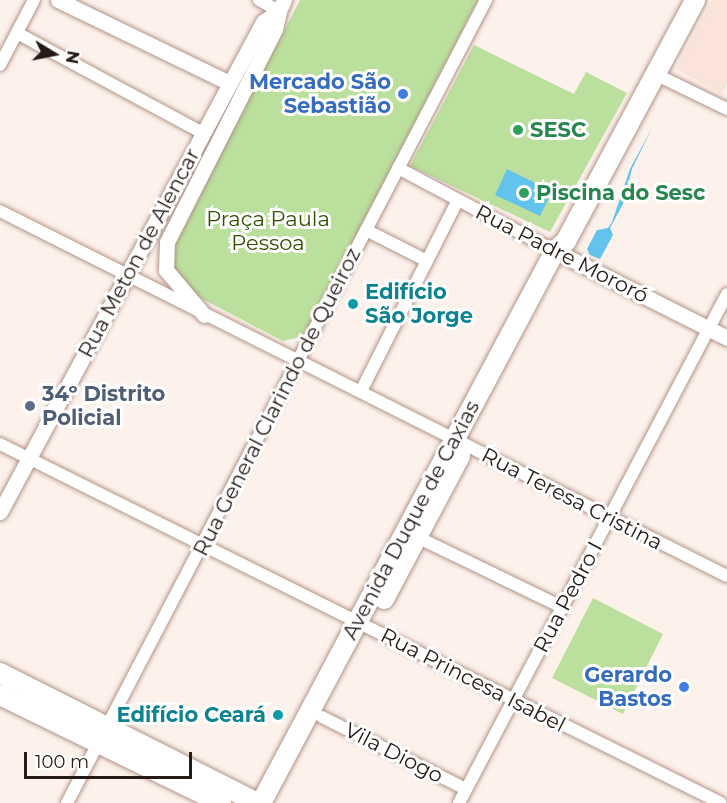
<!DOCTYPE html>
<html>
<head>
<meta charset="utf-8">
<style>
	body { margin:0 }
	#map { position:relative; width:727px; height:803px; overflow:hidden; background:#fdf1eb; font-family:Montserrat,sans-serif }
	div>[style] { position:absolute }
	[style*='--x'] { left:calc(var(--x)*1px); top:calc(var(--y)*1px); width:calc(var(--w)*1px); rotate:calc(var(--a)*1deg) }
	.built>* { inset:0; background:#fae3d9 }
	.green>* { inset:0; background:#bbe09d }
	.water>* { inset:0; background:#62c3ec }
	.roads { filter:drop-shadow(0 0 2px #b19488) drop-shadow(0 0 2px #b19488) }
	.minor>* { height:12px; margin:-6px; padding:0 6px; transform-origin:6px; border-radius:6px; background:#fff }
	.tertiary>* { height:15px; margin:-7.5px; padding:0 7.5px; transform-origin:7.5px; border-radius:7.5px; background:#fff }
	.primary>* { height:20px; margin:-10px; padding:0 10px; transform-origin:10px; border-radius:10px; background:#fff }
	.dots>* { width:16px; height:16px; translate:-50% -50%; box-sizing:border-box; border:3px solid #fff; border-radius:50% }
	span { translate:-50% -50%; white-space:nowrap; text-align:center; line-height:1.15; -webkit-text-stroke:6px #fff; paint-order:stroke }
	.shop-label { font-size:21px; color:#366cbe; font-weight:700 }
	.right { translate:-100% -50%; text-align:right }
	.leisure-label { font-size:21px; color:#27864d; font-weight:700 }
	.left { translate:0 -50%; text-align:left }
	.park-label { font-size:21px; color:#305200 }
	.street-label { font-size:21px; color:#251a16 }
	.culture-label { font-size:21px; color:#0d838f; font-weight:700 }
	.service-label { font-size:21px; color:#4e5e75; font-weight:700 }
	.north { position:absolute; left:24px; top:24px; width:60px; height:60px; -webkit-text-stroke:4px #fff; paint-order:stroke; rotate:100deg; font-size:16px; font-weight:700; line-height:24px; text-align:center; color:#251a16 }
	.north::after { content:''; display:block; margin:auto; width:21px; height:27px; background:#251a16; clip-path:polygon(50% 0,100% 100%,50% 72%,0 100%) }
	.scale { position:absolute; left:24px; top:752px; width:168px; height:27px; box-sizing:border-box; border:3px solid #251a16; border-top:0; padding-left:8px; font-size:18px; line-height:21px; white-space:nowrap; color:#251a16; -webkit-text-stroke:4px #fff; paint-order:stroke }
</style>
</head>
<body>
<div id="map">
	<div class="built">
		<div style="clip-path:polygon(712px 0,727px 0,727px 84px,722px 94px,676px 69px)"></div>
	</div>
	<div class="green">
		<div style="clip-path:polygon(300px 0,478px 0,308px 330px,300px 337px,283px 341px,187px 291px,177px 282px,168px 254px)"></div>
		<div style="clip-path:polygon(474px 45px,574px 94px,586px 72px,627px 93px,550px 232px,410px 166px)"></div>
		<div style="clip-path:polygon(593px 598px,663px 634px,623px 714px,552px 678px)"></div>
	</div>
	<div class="water">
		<div style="clip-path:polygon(653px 126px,632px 169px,623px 204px,610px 228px,613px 235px,600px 259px,590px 255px,587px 249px,597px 230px,608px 228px,612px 222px,630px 169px)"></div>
		<div style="clip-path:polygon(507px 169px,552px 191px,540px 216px,495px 195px)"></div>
	</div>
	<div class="roads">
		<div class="minor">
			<div style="--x:259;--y:0;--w:23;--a:29"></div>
			<div style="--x:17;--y:33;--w:211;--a:28.3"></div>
			<div style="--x:0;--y:65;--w:73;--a:-62.4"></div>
			<div style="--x:655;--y:74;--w:80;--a:25.9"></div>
			<div style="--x:398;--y:168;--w:178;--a:27.9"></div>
			<div style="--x:0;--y:211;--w:813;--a:26.66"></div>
			<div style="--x:366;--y:230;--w:68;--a:26.9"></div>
			<div style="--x:361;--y:391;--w:214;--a:-63.1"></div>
			<div style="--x:0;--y:444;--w:805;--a:26.47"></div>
			<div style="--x:417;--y:537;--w:161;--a:25.8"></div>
			<div style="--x:322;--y:717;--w:161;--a:26.6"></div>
			<div style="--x:67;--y:803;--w:906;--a:-62.44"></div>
			<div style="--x:459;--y:803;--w:575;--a:-62.23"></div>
		</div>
		<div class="tertiary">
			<div style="--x:58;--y:0;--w:191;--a:25.8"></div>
			<div style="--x:555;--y:251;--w:193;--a:26.8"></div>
			<div style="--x:204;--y:315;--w:59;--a:-130.2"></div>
			<div style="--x:166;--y:270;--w:28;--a:-88"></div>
			<div style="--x:167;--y:242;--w:239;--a:-63.1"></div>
			<div style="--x:275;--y:29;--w:18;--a:-77"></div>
			<div style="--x:0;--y:512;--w:556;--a:-61.78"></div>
			<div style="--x:263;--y:22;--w:19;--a:-35"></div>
			<div style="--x:279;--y:11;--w:12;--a:-66"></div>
		</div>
		<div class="primary">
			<div style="--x:384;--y:599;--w:162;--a:-62"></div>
			<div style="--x:0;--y:673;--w:288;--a:26.8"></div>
			<div style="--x:0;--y:695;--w:246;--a:26"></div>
			<div style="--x:261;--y:803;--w:625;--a:-61.96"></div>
			<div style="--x:555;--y:251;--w:15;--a:-42"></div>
			<div style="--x:566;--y:241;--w:273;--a:-61.8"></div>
		</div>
	</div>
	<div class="dots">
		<div style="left:403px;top:94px;background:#3f7fe0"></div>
		<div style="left:518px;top:130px;background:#2e9e5b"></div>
		<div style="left:524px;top:193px;background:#2e9e5b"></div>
		<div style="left:353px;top:304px;background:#0f9aa8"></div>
		<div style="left:30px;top:406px;background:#5c6f8a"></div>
		<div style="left:684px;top:687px;background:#3f7fe0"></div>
		<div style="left:278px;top:715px;background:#0f9aa8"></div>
	</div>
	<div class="shop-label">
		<span class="right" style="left:391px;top:94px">Mercado São<br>Sebastião</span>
		<span class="right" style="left:672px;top:687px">Gerardo<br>Bastos</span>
	</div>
	<div class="leisure-label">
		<span class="left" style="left:530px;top:130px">SESC</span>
		<span class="left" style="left:536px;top:193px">Piscina do Sesc</span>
	</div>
	<div class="park-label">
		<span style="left:268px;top:231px">Praça Paula<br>Pessoa</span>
	</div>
	<div class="street-label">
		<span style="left:139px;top:253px;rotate:-62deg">Rua Meton de Alencar</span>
		<span style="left:562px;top:254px;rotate:27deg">Rua Padre Mororó</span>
		<span style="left:277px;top:402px;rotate:-63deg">Rua General Clarindo de Queiroz</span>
		<span style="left:572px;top:499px;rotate:27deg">Rua Teresa Cristina</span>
		<span style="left:411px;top:520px;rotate:-62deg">Avenida Duque de Caxias</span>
		<span style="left:568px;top:597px;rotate:-62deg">Rua Pedro I</span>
		<span style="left:473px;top:680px;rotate:27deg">Rua Princesa Isabel</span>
		<span style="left:394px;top:753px;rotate:27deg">Vila Diogo</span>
	</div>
	<div class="culture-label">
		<span class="left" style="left:365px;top:304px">Edifício<br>São Jorge</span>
		<span class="right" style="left:266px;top:715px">Edifício Ceará</span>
	</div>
	<div class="service-label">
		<span class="left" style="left:42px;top:406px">34º Distrito<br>Policial</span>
	</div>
	<div class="north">N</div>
	<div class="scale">100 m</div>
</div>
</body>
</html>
